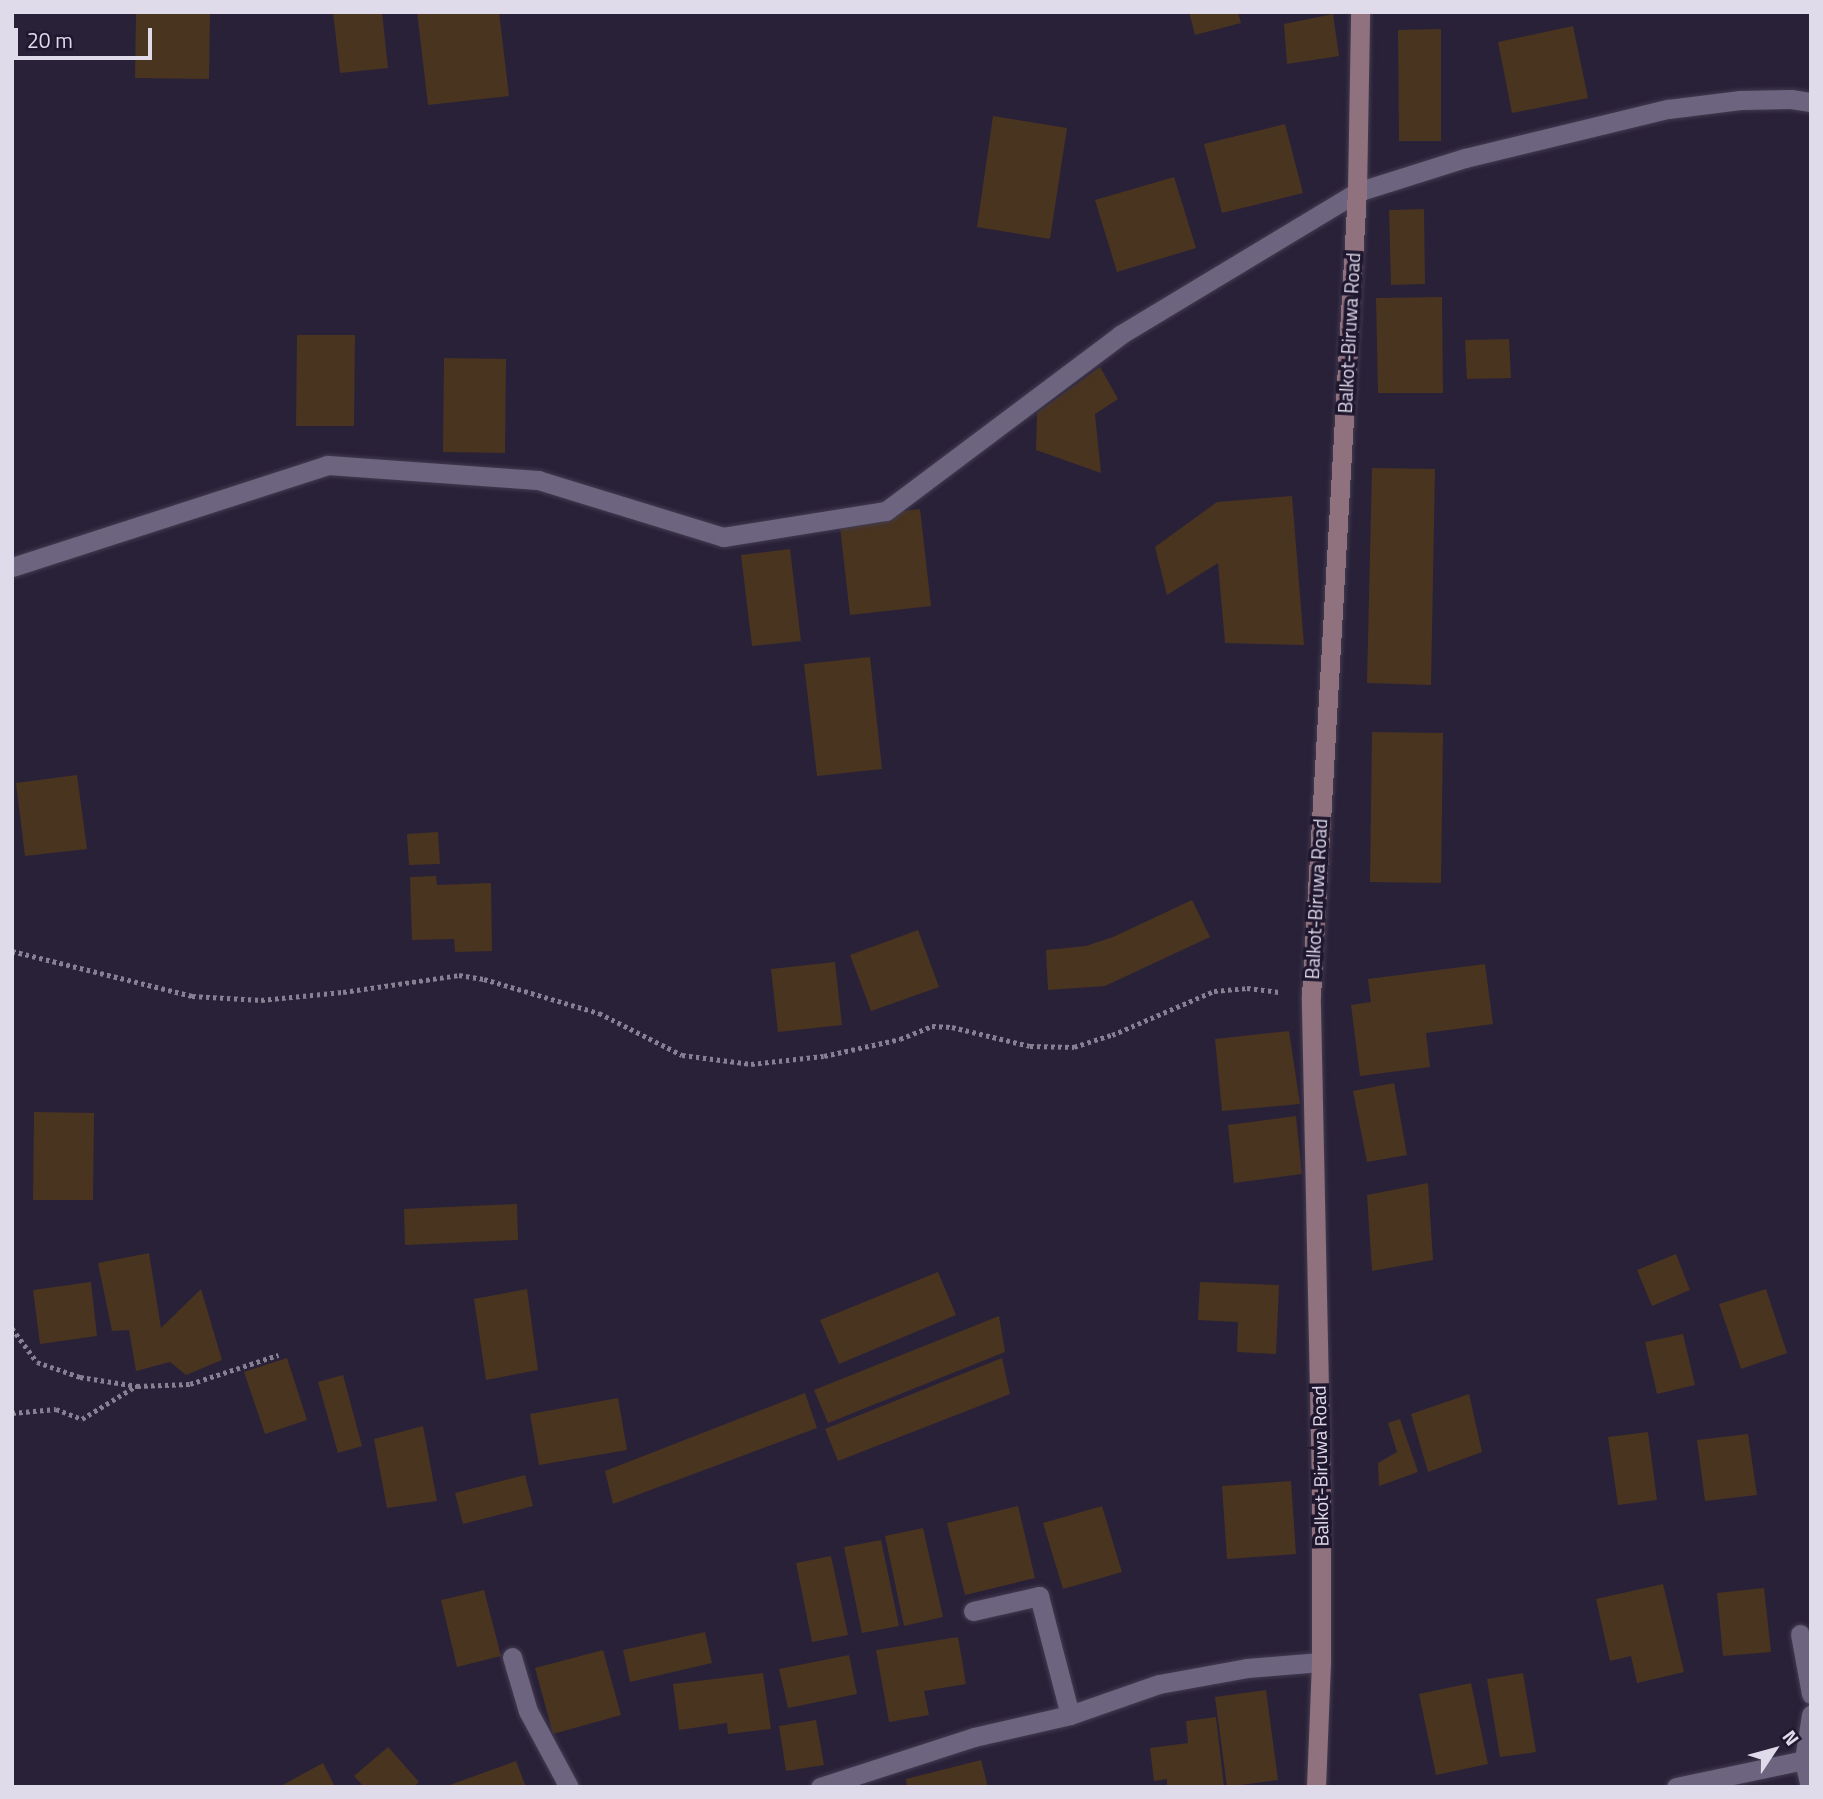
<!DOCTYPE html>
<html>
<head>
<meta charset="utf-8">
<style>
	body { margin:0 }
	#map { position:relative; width:1823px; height:1799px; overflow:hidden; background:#292138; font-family:"Titillium Web",sans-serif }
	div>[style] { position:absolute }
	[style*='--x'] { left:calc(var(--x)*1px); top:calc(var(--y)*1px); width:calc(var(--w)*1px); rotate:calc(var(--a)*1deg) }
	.building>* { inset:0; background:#493420 }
	.path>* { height:4.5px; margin-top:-2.25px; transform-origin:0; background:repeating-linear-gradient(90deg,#868093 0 3.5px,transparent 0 7px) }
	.roads { filter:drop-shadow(0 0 2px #433c50) drop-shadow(0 0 2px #433c50) }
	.service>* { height:19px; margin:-9.5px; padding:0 9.5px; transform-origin:9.5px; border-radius:9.5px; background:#6d6480 }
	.minor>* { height:19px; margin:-9.5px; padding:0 9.5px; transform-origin:9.5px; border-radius:9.5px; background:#6d6480 }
	.secondary>* { height:19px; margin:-9.5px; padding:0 9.5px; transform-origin:9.5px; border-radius:9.5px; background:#90717e }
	span { translate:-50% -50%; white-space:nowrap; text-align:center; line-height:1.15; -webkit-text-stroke:7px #1f172e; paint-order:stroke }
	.street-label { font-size:19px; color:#e0dbeb }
	.frame { position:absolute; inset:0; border:14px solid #e0dbeb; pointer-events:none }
	.north { position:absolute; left:1739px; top:1715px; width:70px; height:70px; -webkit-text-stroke:5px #1f172e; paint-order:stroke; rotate:54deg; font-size:19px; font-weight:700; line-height:28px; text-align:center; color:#e0dbeb }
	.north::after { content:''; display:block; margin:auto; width:24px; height:32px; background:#e0dbeb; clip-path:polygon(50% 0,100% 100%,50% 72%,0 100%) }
	.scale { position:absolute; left:14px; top:28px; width:138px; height:32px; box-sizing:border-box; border:4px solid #e0dbeb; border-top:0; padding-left:9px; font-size:21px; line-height:24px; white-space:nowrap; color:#e0dbeb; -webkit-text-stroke:5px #1f172e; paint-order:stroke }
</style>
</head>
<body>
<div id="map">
	<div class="building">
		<div style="clip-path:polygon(136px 12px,210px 12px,209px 79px,135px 78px)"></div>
		<div style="clip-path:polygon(333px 12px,382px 12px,388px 68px,340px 73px)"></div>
		<div style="clip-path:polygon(417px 12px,499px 12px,509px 96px,428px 105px)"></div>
		<div style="clip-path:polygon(1189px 12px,1238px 12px,1241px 23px,1195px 35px)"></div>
		<div style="clip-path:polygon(1333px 14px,1339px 56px,1287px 64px,1284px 24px)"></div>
		<div style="clip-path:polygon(1573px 26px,1588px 98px,1512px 113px,1498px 42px)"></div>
		<div style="clip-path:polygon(1441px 29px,1441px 141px,1399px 141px,1398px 30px)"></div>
		<div style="clip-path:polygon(993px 116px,1067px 128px,1050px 239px,977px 227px)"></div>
		<div style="clip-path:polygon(1285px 124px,1303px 193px,1222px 213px,1204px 144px)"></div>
		<div style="clip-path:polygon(1174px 177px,1196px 248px,1117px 272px,1095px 200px)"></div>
		<div style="clip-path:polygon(1424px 209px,1425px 284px,1391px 285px,1389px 210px)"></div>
		<div style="clip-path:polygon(1442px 297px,1443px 393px,1378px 393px,1376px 298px)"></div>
		<div style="clip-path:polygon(297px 335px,355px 335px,354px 426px,296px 426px)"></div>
		<div style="clip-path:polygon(1509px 339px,1511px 378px,1467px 379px,1465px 340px)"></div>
		<div style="clip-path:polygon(444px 358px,506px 359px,505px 453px,443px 452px)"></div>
		<div style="clip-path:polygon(1100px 367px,1118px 399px,1095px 414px,1101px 473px,1036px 450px,1037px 413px)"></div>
		<div style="clip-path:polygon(1372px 468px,1435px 469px,1431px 685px,1367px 683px)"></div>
		<div style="clip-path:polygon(1292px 496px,1304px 645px,1225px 643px,1218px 563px,1167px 595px,1155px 547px,1217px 502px)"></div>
		<div style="clip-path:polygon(920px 509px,931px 606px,850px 615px,839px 518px)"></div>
		<div style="clip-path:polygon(790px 549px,801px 641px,752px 646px,741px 555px)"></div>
		<div style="clip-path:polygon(870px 657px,882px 769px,817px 776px,804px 664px)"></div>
		<div style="clip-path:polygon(1372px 732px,1443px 733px,1441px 883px,1370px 882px)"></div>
		<div style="clip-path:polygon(77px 775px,87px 849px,25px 856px,16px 783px)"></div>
		<div style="clip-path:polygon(438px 832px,440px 864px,409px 865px,407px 834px)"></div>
		<div style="clip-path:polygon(436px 876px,437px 885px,491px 883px,492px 951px,455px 952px,454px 939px,412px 940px,410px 877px)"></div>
		<div style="clip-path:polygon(1192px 900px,1210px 937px,1105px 986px,1048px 990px,1046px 950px,1086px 946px,1113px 937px)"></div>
		<div style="clip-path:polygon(918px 930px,939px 987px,871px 1011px,850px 955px)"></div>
		<div style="clip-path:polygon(835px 962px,842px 1025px,778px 1032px,771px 969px)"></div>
		<div style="clip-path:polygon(1485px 964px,1493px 1024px,1426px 1033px,1430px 1067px,1360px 1076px,1351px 1005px,1371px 1002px,1368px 979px)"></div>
		<div style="clip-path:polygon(1289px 1031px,1300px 1104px,1222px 1111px,1215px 1039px)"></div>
		<div style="clip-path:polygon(1394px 1083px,1407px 1155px,1367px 1162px,1353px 1091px)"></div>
		<div style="clip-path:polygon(34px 1112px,94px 1113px,93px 1200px,33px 1200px)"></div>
		<div style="clip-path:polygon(1296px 1116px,1302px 1174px,1234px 1183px,1228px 1125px)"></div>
		<div style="clip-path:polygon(1428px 1183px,1433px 1260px,1372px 1271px,1367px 1195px)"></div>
		<div style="clip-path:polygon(517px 1204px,518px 1240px,405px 1245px,404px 1209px)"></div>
		<div style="clip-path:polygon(149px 1253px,161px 1328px,201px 1289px,222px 1360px,186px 1375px,170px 1362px,136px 1371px,129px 1330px,112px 1331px,98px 1263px)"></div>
		<div style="clip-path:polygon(1676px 1254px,1690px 1290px,1652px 1306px,1637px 1270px)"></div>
		<div style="clip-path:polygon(938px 1272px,956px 1315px,839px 1364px,820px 1320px)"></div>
		<div style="clip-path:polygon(91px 1282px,97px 1336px,40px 1344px,33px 1290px)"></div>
		<div style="clip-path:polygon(1200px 1282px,1279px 1285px,1276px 1354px,1237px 1352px,1238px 1322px,1198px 1320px)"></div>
		<div style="clip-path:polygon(527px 1289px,538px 1370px,486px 1380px,474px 1299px)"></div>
		<div style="clip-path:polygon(1766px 1289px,1787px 1353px,1741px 1369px,1719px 1304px)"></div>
		<div style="clip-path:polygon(999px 1316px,1005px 1352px,828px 1423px,814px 1390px)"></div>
		<div style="clip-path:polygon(1683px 1334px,1695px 1385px,1657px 1394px,1645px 1342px)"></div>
		<div style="clip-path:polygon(287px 1358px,307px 1420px,265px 1434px,244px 1372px)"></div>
		<div style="clip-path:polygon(1002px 1358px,1010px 1394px,838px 1461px,825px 1429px)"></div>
		<div style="clip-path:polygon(343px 1375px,362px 1446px,338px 1453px,318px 1382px)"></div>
		<div style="clip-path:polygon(805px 1393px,817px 1428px,613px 1504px,605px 1471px)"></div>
		<div style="clip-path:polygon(1469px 1394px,1482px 1452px,1428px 1472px,1411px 1414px)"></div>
		<div style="clip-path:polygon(618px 1398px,627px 1450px,539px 1465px,530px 1414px)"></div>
		<div style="clip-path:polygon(1400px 1419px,1418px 1472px,1379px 1486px,1378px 1463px,1397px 1452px,1388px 1423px)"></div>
		<div style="clip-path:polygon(423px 1426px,437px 1501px,387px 1508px,374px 1439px)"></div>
		<div style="clip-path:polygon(1648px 1432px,1657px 1500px,1618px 1505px,1608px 1437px)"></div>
		<div style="clip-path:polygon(1748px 1434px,1757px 1495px,1705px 1501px,1697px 1440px)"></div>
		<div style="clip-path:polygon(525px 1475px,533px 1506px,463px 1524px,455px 1493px)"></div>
		<div style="clip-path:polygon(1291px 1481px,1296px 1554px,1227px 1559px,1222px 1486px)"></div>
		<div style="clip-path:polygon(1018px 1506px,1035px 1578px,965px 1595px,947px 1523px)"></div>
		<div style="clip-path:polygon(1102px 1506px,1122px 1572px,1063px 1589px,1043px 1523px)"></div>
		<div style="clip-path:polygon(923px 1528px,943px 1617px,904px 1626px,885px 1536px)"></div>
		<div style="clip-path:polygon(881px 1540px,899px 1626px,862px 1633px,844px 1547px)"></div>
		<div style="clip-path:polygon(831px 1556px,848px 1635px,812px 1642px,796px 1563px)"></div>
		<div style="clip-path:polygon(1663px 1584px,1684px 1672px,1637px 1683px,1631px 1656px,1610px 1661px,1596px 1599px)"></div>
		<div style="clip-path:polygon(1764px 1588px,1771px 1652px,1723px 1656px,1717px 1593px)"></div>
		<div style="clip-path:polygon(484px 1590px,501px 1656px,457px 1667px,441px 1600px)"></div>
		<div style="clip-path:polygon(705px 1632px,712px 1663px,630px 1682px,623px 1650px)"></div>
		<div style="clip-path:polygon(958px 1637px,966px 1684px,924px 1691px,929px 1715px,889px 1722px,876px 1650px)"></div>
		<div style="clip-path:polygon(603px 1650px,621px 1715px,553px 1734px,535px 1668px)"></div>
		<div style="clip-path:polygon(849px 1655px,857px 1694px,788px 1708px,779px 1669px)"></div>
		<div style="clip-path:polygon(763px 1673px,771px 1729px,728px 1734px,727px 1723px,679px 1730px,673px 1684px)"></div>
		<div style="clip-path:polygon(1523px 1673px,1536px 1752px,1500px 1757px,1487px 1679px)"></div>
		<div style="clip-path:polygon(1471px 1683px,1488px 1764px,1436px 1775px,1419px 1694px)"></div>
		<div style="clip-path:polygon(1266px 1690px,1278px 1780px,1227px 1787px,1215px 1697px)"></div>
		<div style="clip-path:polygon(1216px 1717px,1224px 1787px,1167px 1787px,1167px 1779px,1154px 1781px,1150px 1748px,1188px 1743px,1186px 1721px)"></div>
		<div style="clip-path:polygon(816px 1720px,824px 1765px,786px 1771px,779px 1726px)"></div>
		<div style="clip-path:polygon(388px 1747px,419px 1782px,413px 1787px,364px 1787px,354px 1776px)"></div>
		<div style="clip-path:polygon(981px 1760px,988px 1787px,907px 1787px,906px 1779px)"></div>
		<div style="clip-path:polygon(516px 1761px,526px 1787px,447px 1787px,447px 1786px)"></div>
		<div style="clip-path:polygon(323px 1763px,335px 1787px,279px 1787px)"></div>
	</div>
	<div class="path">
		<div style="--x:12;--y:951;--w:186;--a:14"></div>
		<div style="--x:192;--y:996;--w:69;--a:3.3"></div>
		<div style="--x:261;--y:1000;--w:82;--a:-5.6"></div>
		<div style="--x:343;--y:992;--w:117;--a:-8.3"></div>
		<div style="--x:459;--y:975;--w:25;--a:9"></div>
		<div style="--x:484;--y:979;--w:120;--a:16.5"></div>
		<div style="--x:599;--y:1013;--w:93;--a:26.8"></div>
		<div style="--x:682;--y:1055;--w:70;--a:7.4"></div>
		<div style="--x:751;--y:1064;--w:73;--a:-6.3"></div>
		<div style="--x:824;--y:1056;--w:78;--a:-12.6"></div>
		<div style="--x:900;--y:1039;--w:35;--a:-22"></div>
		<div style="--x:932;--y:1026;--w:20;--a:3"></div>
		<div style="--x:952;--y:1027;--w:80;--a:13.7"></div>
		<div style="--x:1030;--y:1046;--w:44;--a:1.3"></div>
		<div style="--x:1074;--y:1047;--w:40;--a:-18"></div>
		<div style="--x:1112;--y:1035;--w:111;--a:-23.3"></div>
		<div style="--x:1214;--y:991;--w:33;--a:-5"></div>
		<div style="--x:1247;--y:988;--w:32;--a:7"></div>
		<div style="--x:12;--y:1328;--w:42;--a:53.7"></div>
		<div style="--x:37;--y:1362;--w:46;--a:19.2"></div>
		<div style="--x:80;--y:1377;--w:58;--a:9"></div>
		<div style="--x:137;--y:1386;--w:53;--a:-2.2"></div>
		<div style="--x:190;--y:1384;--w:93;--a:-18.2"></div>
		<div style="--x:12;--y:1413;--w:44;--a:-5.2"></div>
		<div style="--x:56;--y:1409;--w:28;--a:21"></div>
		<div style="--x:82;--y:1419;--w:63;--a:-31.4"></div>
	</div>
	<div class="roads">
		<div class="service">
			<div style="--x:973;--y:1611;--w:68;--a:-12.8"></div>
			<div style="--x:1039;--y:1596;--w:123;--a:75.4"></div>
		</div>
		<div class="minor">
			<div style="--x:12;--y:567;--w:331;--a:-17.9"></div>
			<div style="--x:327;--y:465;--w:212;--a:4.1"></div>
			<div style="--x:538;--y:480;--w:194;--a:17.1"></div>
			<div style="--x:723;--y:537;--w:165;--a:-9.1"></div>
			<div style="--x:886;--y:511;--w:293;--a:-36.9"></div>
			<div style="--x:1120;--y:335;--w:277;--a:-31.1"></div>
			<div style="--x:1357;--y:192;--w:113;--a:-17.5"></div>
			<div style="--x:1465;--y:158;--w:209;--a:-13.6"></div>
			<div style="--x:1668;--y:109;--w:73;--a:-7.1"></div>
			<div style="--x:1740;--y:100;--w:51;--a:-1.1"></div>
			<div style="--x:1791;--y:99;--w:20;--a:9"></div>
			<div style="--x:1800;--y:1634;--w:61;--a:79.6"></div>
			<div style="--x:512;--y:1657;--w:56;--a:73.5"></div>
			<div style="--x:528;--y:1711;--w:86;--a:61.7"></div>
			<div style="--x:820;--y:1787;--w:162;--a:-18"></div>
			<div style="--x:974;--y:1737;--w:98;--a:-12.9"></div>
			<div style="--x:1070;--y:1715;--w:94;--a:-19.2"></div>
			<div style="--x:1159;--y:1684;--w:89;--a:-10.3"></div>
			<div style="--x:1247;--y:1668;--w:74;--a:-4.6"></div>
			<div style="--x:1676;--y:1787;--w:131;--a:-11.9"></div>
			<div style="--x:1810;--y:1787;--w:28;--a:-103"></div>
			<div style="--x:1804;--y:1760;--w:46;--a:-81.2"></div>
		</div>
		<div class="secondary">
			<div style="--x:1316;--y:1787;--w:125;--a:-87.7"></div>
			<div style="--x:1321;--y:1662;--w:177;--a:-90"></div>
			<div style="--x:1321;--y:1485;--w:489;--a:-91.2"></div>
			<div style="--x:1311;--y:996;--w:805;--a:-86.73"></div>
			<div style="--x:1357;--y:192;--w:180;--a:-89"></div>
		</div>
	</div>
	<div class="street-label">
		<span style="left:1349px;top:333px;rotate:-87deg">Balkot-Biruwa Road</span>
		<span style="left:1316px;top:899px;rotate:-87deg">Balkot-Biruwa Road</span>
		<span style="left:1320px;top:1466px;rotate:-91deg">Balkot-Biruwa Road</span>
	</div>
	<div class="frame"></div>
	<div class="north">N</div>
	<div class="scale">20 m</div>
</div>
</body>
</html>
